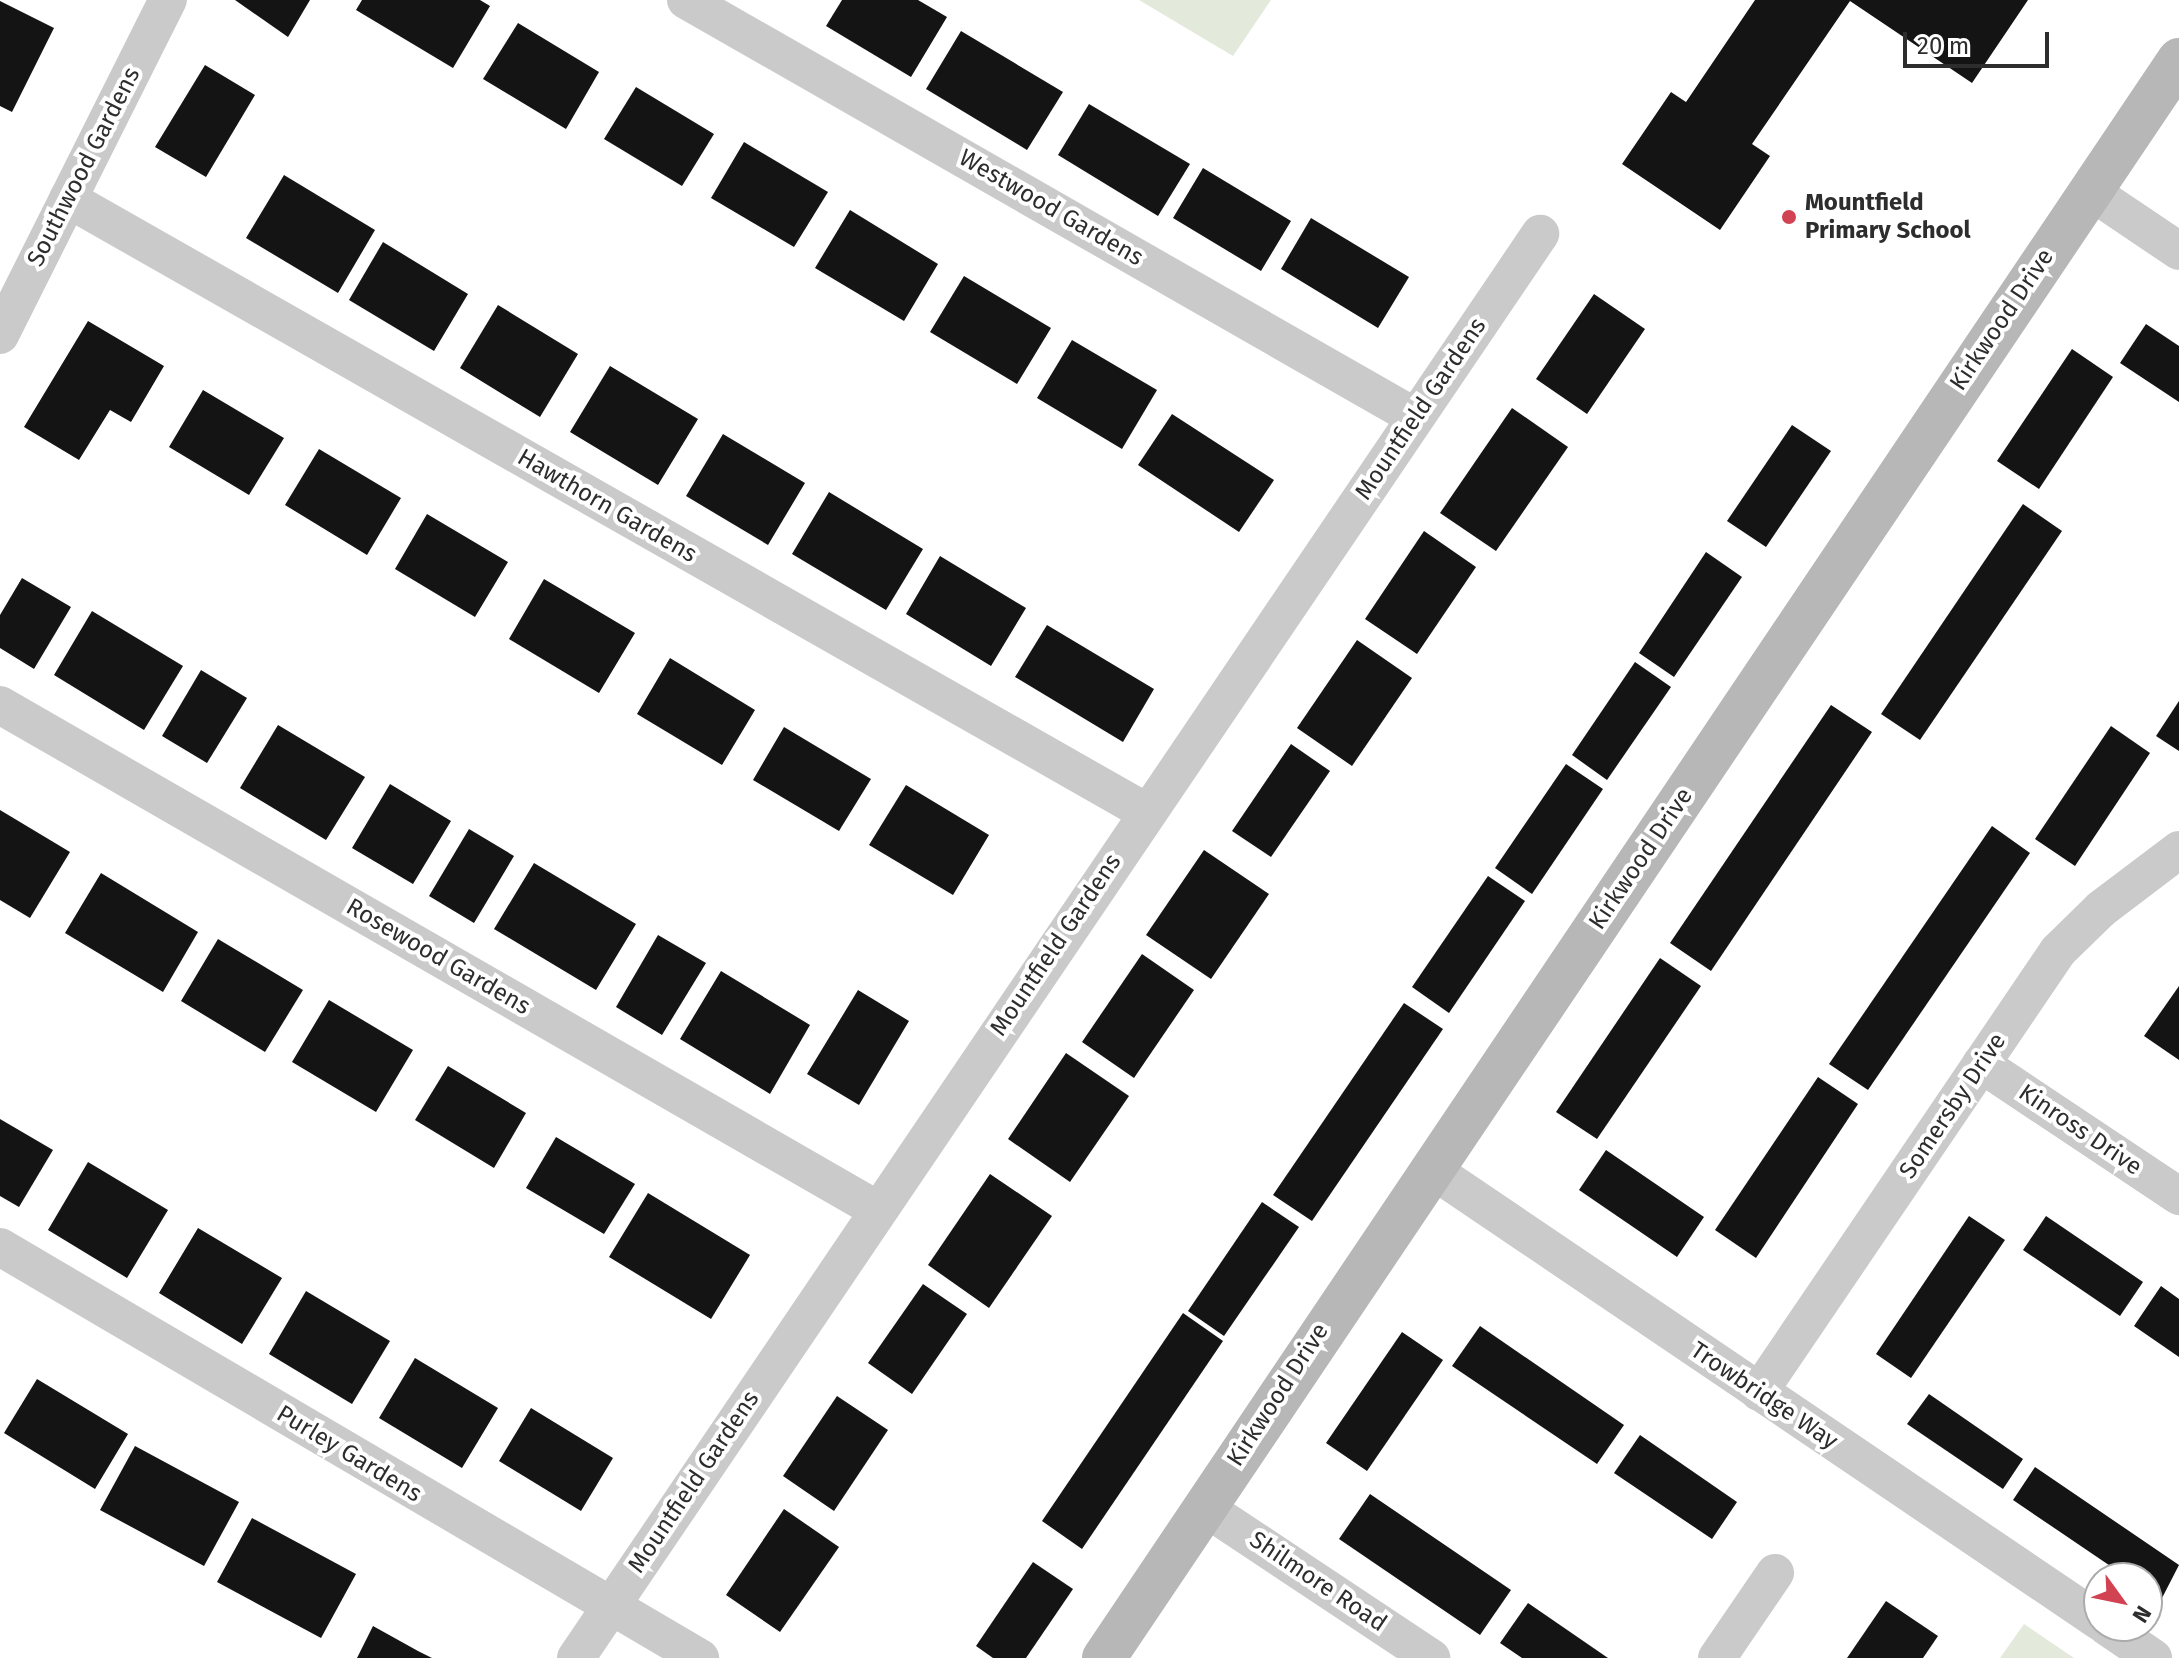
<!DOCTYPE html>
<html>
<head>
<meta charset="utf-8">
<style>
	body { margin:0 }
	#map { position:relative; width:2179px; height:1658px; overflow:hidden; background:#fff; font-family:"Fira Sans",sans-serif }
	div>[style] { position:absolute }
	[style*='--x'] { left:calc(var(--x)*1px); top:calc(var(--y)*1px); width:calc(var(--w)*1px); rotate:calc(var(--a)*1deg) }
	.green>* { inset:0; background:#e3e9db }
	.building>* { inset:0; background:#141414 }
	.street>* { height:38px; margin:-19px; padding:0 19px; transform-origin:19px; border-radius:19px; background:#cacaca }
	.secondary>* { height:44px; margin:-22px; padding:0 22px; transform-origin:22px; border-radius:22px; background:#b7b7b7 }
	.dots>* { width:22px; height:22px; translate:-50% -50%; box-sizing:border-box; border:4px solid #fff; border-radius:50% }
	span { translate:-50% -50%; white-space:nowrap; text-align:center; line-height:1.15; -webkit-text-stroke:8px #fff; paint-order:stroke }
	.street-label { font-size:24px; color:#2d2d2d }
	.poi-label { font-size:24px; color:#2d2d2d; font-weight:700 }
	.left { translate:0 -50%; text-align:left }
	.north { position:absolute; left:2083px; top:1562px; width:80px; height:80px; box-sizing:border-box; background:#fff; border:2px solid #ababab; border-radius:50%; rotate:123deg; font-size:22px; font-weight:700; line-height:32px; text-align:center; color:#2d2d2d }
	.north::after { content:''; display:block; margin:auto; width:28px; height:36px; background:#d14253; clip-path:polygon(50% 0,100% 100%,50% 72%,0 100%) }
	.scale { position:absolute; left:1903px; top:32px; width:146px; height:36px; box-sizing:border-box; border:4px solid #2d2d2d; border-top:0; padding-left:10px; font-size:24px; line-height:28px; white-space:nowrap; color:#2d2d2d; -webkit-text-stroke:6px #fff; paint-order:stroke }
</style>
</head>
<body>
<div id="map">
	<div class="green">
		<div style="clip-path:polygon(1139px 0,1271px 0,1233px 56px)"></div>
		<div style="clip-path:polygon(2024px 1624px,2074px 1658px,2000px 1658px)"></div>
	</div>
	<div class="building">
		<div style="clip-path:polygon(235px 0,310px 0,288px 37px)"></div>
		<div style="clip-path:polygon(362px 0,480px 0,490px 6px,453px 68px,356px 10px)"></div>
		<div style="clip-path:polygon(842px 0,918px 0,947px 17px,911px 77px,826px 26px)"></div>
		<div style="clip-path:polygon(1755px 0,2028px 0,1972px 83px,1850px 1px,1752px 144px,1770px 156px,1720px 230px,1622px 164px,1671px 92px,1686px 102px)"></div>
		<div style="clip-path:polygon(0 1px,54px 28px,12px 112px,0 106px)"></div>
		<div style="clip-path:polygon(518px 23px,599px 72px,566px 129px,483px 79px)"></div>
		<div style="clip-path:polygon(961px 31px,1063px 92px,1027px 150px,926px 89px)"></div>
		<div style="clip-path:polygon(205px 65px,255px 95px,206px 177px,155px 147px)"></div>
		<div style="clip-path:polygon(636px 87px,714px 134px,682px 186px,604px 139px)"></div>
		<div style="clip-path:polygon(1089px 104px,1190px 164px,1158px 216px,1058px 155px)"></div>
		<div style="clip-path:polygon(744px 142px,828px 192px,794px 247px,711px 198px)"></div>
		<div style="clip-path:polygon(1203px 168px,1291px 221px,1261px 271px,1173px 218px)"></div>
		<div style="clip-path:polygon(284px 175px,375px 230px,338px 293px,246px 238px)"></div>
		<div style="clip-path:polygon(850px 210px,938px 264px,904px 321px,815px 268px)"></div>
		<div style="clip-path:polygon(1311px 218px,1409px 277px,1378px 328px,1281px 269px)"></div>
		<div style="clip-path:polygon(383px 242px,468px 294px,434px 351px,349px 300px)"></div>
		<div style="clip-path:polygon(964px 276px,1051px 328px,1017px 384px,930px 332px)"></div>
		<div style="clip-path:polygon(1594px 294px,1645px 329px,1587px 414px,1536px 379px)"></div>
		<div style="clip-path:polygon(498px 305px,578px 354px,540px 417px,460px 368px)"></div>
		<div style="clip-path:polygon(88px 321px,164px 366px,131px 422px,110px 410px,79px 460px,24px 427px)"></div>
		<div style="clip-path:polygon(2146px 324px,2179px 346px,2179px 402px,2120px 363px)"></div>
		<div style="clip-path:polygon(1072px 340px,1157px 390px,1122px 449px,1037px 398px)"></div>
		<div style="clip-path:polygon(2072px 349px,2113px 377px,2039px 489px,1997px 461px)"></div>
		<div style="clip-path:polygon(610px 366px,698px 419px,658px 485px,570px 432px)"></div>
		<div style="clip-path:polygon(203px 390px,284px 438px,249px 495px,169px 447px)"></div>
		<div style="clip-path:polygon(1512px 408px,1568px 447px,1496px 551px,1440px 513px)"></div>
		<div style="clip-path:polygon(1172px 414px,1274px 480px,1239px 532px,1138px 465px)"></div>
		<div style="clip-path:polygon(1792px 425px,1831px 451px,1766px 547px,1727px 521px)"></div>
		<div style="clip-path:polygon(723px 434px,805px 483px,768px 545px,686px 496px)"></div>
		<div style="clip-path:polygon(319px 449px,401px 498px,367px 555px,285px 505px)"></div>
		<div style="clip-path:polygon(829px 492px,923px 549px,886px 610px,792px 554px)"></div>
		<div style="clip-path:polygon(2023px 504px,2062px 531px,1920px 740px,1881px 714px)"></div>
		<div style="clip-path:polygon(427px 514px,508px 562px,475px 617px,395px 569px)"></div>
		<div style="clip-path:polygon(1424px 531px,1476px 567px,1417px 654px,1365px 619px)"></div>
		<div style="clip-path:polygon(1706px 552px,1742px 577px,1674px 677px,1639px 653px)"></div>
		<div style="clip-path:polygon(940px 556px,1026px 608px,991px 666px,906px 614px)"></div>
		<div style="clip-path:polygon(22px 578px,71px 607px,34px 669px,0 648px,0 615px)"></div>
		<div style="clip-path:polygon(544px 579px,635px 633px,599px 693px,509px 639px)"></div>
		<div style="clip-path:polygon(92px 611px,183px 666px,144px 730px,54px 675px)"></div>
		<div style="clip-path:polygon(1047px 625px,1154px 689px,1123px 742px,1015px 677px)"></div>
		<div style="clip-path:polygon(1357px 640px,1412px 678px,1352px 766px,1297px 728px)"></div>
		<div style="clip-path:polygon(670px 658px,755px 710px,722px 765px,637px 714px)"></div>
		<div style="clip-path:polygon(1635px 662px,1671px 687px,1607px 780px,1572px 755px)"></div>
		<div style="clip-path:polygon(201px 670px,247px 698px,207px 763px,162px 736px)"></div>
		<div style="clip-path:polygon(2179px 701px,2179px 751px,2156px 736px)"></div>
		<div style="clip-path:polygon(1831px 705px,1872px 732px,1711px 971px,1670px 943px)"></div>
		<div style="clip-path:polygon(278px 725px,365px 777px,326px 840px,240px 788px)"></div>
		<div style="clip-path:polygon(2111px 726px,2150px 753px,2075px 866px,2035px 839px)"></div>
		<div style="clip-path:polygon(784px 727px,871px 779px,839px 831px,753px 780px)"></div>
		<div style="clip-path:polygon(1291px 744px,1330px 771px,1271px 857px,1232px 831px)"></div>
		<div style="clip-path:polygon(1566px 764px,1603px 789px,1532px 894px,1495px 868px)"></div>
		<div style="clip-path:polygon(390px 784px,451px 821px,413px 884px,352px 848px)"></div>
		<div style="clip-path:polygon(906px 785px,989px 835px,953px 895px,869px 845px)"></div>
		<div style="clip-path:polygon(0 810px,70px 852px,30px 918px,0 900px)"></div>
		<div style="clip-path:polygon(1992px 826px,2030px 853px,1868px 1090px,1829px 1064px)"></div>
		<div style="clip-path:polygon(469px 829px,514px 856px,474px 923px,429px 896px)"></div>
		<div style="clip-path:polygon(1204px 850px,1269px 894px,1211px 979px,1146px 935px)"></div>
		<div style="clip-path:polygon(534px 863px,636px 924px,596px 990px,494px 929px)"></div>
		<div style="clip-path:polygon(101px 873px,198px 932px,163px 992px,65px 933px)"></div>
		<div style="clip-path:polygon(1488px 876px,1525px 901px,1449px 1013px,1412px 987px)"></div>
		<div style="clip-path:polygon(658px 935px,706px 963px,662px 1035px,616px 1007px)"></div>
		<div style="clip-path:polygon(218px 939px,303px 990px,265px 1052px,181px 1001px)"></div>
		<div style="clip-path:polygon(1142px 954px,1194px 990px,1134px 1078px,1082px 1042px)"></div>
		<div style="clip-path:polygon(1660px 958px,1701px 986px,1597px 1139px,1556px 1112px)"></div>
		<div style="clip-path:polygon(721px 971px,810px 1025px,770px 1094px,680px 1039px)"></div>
		<div style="clip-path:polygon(2179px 986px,2179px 1060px,2144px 1036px)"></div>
		<div style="clip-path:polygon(858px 990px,909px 1021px,859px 1105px,807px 1074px)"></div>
		<div style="clip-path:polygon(329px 1000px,413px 1050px,376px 1112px,292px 1062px)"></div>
		<div style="clip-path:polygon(1404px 1003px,1443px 1029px,1312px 1221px,1273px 1195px)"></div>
		<div style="clip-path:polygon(1066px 1053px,1129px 1096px,1070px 1182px,1008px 1139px)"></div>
		<div style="clip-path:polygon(448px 1066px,526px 1113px,494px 1168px,415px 1120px)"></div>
		<div style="clip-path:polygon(1818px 1077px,1858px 1104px,1756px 1258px,1715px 1230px)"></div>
		<div style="clip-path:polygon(0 1119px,53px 1150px,19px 1207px,0 1196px)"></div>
		<div style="clip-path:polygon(556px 1137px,635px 1184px,604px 1234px,526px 1188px)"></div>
		<div style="clip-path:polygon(1606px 1150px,1704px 1217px,1677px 1257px,1579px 1190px)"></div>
		<div style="clip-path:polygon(88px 1162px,168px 1210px,127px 1278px,48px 1230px)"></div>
		<div style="clip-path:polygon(990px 1174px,1052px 1216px,989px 1308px,928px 1265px)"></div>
		<div style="clip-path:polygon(648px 1193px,750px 1255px,711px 1319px,609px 1257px)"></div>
		<div style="clip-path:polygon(1262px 1202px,1299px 1227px,1224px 1336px,1188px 1311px)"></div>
		<div style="clip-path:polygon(1969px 1216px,2005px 1240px,1911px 1378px,1876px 1354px)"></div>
		<div style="clip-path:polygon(2046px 1216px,2143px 1282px,2120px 1316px,2023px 1250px)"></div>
		<div style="clip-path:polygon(198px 1228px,282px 1278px,242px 1344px,159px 1293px)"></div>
		<div style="clip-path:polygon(923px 1284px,967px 1314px,912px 1394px,868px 1363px)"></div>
		<div style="clip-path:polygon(2161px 1286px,2179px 1299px,2179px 1357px,2134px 1326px)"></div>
		<div style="clip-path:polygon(306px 1291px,390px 1341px,352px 1404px,269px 1354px)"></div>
		<div style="clip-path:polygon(1183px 1313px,1223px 1341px,1082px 1549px,1042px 1521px)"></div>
		<div style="clip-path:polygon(1480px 1326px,1624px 1425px,1597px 1464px,1452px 1366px)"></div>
		<div style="clip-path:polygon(1402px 1332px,1443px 1360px,1367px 1471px,1326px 1443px)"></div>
		<div style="clip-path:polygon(415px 1358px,498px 1408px,462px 1468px,379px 1418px)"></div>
		<div style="clip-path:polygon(37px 1379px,128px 1434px,95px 1489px,4px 1433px)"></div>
		<div style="clip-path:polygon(1929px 1394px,2023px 1459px,2003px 1489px,1907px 1424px)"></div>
		<div style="clip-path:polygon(837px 1396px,888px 1430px,834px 1511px,783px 1476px)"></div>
		<div style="clip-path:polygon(531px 1408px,613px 1458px,581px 1511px,499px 1461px)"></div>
		<div style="clip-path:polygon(1640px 1435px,1737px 1502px,1712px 1539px,1614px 1473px)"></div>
		<div style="clip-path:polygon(135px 1446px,239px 1502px,204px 1566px,100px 1510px)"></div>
		<div style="clip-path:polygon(2035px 1467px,2179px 1565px,2161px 1600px,2147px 1591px,2147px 1578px,2128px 1578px,2013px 1500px)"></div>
		<div style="clip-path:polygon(1370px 1494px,1511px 1590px,1480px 1635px,1339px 1539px)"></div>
		<div style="clip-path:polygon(784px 1509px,839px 1547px,780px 1632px,726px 1595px)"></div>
		<div style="clip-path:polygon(252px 1518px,356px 1574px,321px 1638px,217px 1582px)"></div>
		<div style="clip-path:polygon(1033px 1562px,1073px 1589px,1026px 1658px,993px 1658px,976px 1646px)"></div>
		<div style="clip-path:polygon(1886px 1601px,1938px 1636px,1923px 1658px,1847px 1658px)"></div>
		<div style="clip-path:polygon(1528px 1603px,1608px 1658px,1522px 1658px,1500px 1643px)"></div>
		<div style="clip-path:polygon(373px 1626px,418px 1651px,432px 1658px,357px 1658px)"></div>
	</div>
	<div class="street">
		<div style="--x:686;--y:0;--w:840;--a:29.77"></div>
		<div style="--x:2090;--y:191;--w:107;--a:34"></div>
		<div style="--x:68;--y:199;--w:1240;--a:29.62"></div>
		<div style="--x:0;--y:335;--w:375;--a:-63.4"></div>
		<div style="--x:0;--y:705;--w:1011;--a:29.91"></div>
		<div style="--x:1981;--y:1064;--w:238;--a:33.7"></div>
		<div style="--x:1431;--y:1169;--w:807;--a:34.08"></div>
		<div style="--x:0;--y:1247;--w:812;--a:30.42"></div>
		<div style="--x:1759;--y:1392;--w:533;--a:-55.86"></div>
		<div style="--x:2058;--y:951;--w:60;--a:-44.3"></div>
		<div style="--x:2101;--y:909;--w:98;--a:-37.1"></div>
		<div style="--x:1204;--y:1507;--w:273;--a:33.6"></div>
		<div style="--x:2106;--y:1626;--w:57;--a:34.2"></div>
		<div style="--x:576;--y:1658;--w:1720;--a:-55.9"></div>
		<div style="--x:1717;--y:1658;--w:103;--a:-55.7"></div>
	</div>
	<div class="secondary">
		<div style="--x:1104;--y:1658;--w:1926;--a:-56.07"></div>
	</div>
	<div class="dots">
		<div style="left:1789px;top:217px;background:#d14253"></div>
	</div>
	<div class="street-label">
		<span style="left:84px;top:167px;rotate:-63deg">Southwood Gardens</span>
		<span style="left:1051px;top:208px;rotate:30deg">Westwood Gardens</span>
		<span style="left:2002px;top:320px;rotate:-56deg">Kirkwood Drive</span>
		<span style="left:1421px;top:409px;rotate:-56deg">Mountfield Gardens</span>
		<span style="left:607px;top:506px;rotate:30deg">Hawthorn Gardens</span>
		<span style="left:1641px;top:859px;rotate:-56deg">Kirkwood Drive</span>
		<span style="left:1056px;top:945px;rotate:-56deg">Mountfield Gardens</span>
		<span style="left:438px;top:957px;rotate:30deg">Rosewood Gardens</span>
		<span style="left:1953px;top:1106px;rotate:-56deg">Somersby Drive</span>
		<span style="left:2080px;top:1130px;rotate:34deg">Kinross Drive</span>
		<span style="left:1278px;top:1395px;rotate:-57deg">Kirkwood Drive</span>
		<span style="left:1764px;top:1396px;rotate:34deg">Trowbridge Way</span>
		<span style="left:349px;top:1454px;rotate:31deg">Purley Gardens</span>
		<span style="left:694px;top:1482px;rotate:-56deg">Mountfield Gardens</span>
		<span style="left:1318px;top:1582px;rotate:34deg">Shilmore Road</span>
	</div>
	<div class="poi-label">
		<span class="left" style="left:1805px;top:217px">Mountfield<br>Primary School</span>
	</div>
	<div class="north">N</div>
	<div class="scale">20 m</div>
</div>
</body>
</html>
